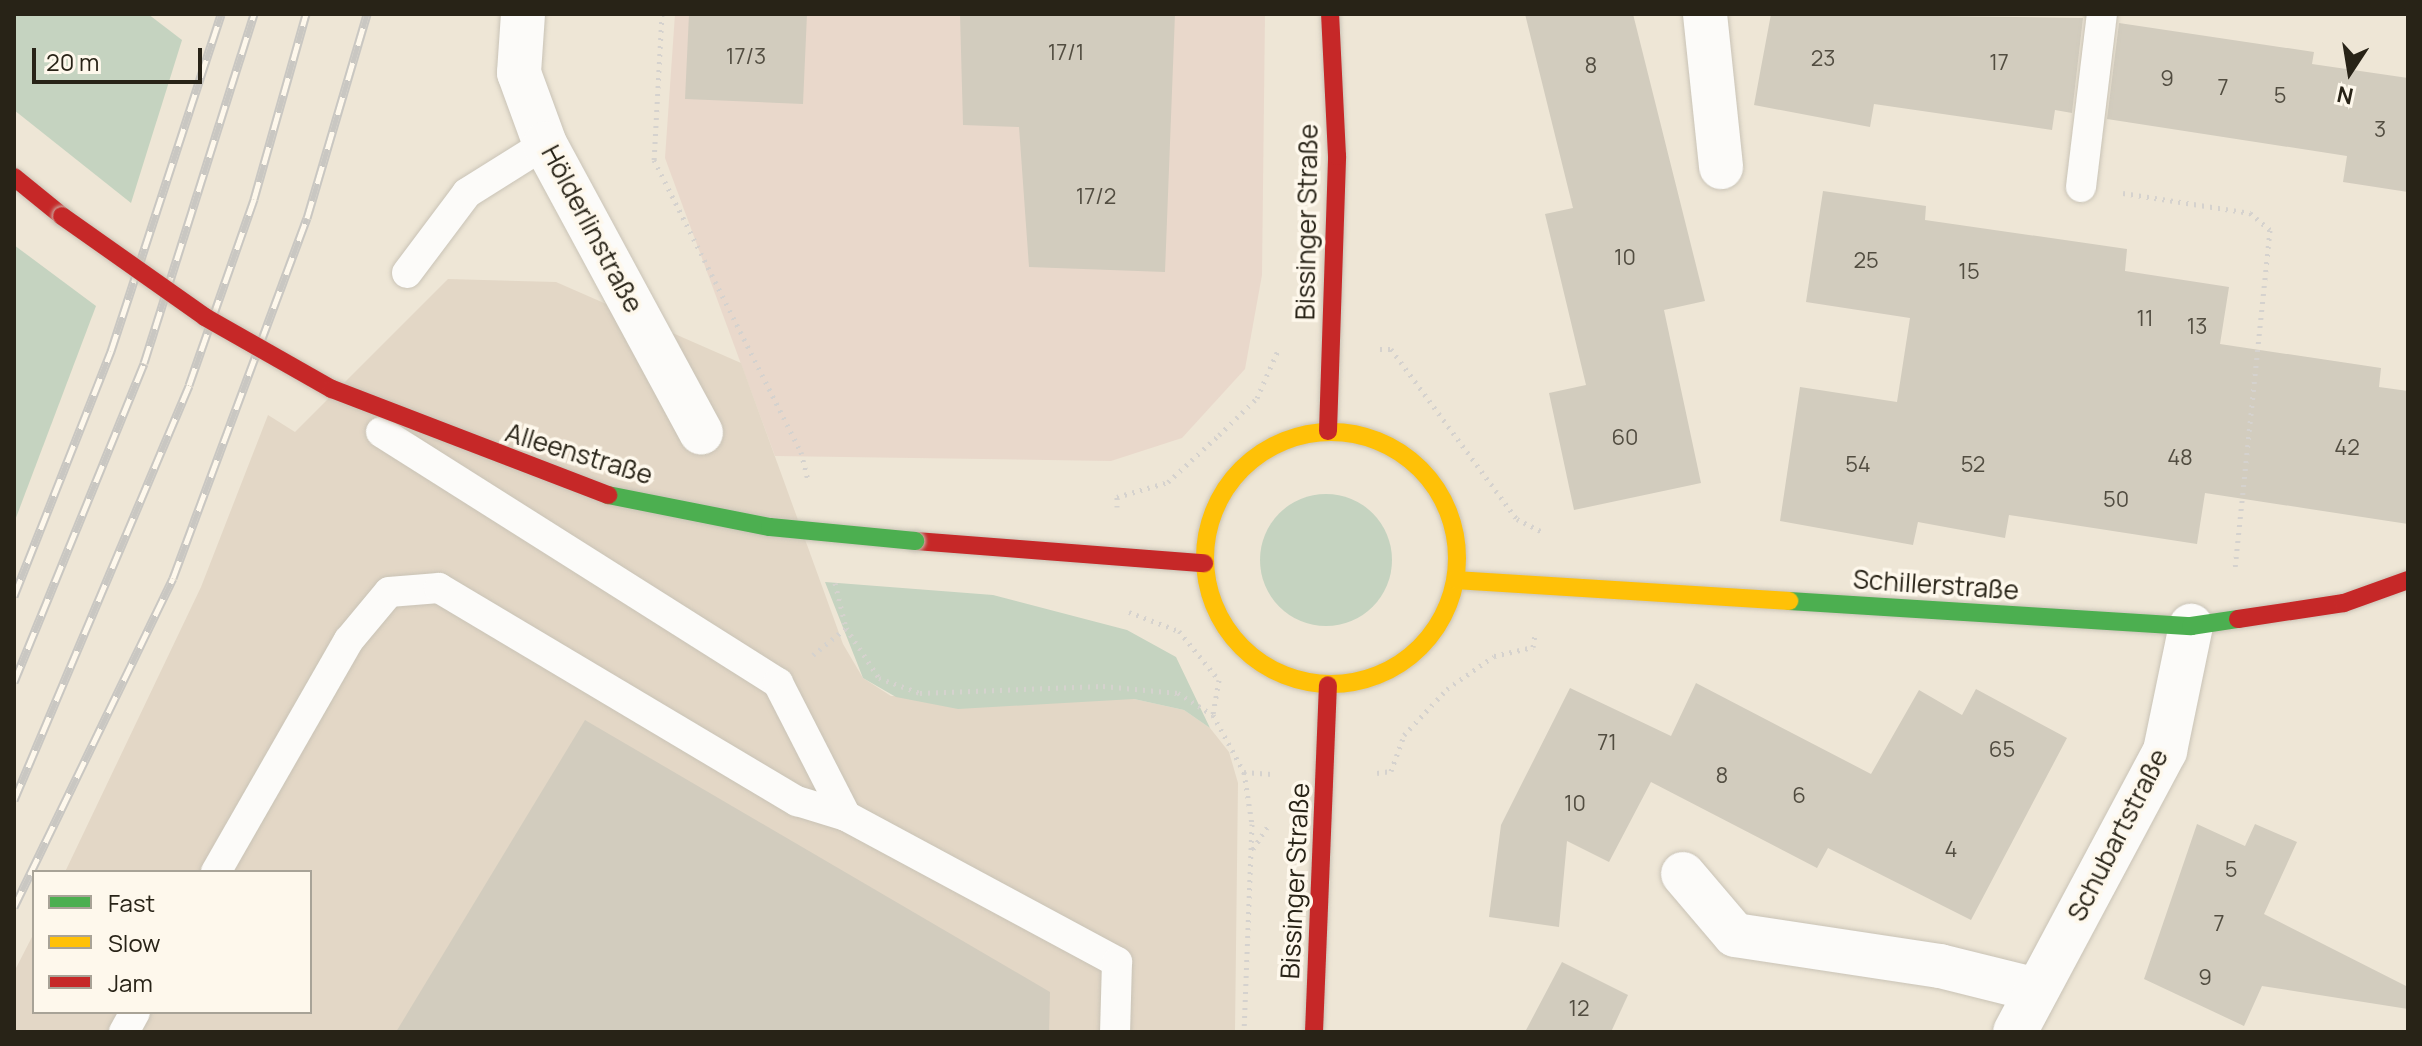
<!DOCTYPE html>
<html>
<head>
<meta charset="utf-8">
<style>
	body { margin:0 }
	#map { position:relative; width:2422px; height:1046px; overflow:hidden; background:#eee6d6; font-family:Manrope,sans-serif }
	div>[style] { position:absolute }
	[style*='--x'] { left:calc(var(--x)*1px); top:calc(var(--y)*1px); width:calc(var(--w)*1px); rotate:calc(var(--a)*1deg) }
	.commercial>* { inset:0; background:#e9d8cb }
	.industrial>* { inset:0; background:#e3d7c6 }
	.green>* { inset:0; background:#c5d3c0 }
	.round { border-radius:50% }
	.building>* { inset:0; background:#d2ccbe }
	.path>* { height:5px; margin-top:-2.5px; transform-origin:0; background:repeating-linear-gradient(90deg,#d5d2ce 0 2px,transparent 0 8px) }
	.roads { filter:drop-shadow(0 0 2px #c9c3b6) drop-shadow(0 0 2px #c9c3b6) }
	.lane>* { height:30px; margin:-15px; padding:0 15px; transform-origin:15px; border-radius:15px; background:#fcfbf9 }
	.street>* { height:44px; margin:-22px; padding:0 22px; transform-origin:22px; border-radius:22px; background:#fcfbf9 }
	.fast>* { height:18px; margin:-9px; padding:0 9px; transform-origin:9px; border-radius:9px; background:#4caf50 }
	.slow>* { height:18px; margin:-9px; padding:0 9px; transform-origin:9px; border-radius:9px; background:#ffc107 }
	.slow>.ring { margin:-9px; padding:0; box-sizing:content-box; background:none; border:18px solid #ffc107; border-radius:50% }
	.jam>* { height:18px; margin:-9px; padding:0 9px; transform-origin:9px; border-radius:9px; background:#c62828 }
	.rail>* { height:9px; margin-top:-4.5px; transform-origin:0; background:repeating-linear-gradient(90deg,#fef8ec 0 18px,#c9c7c2 0 36px); box-sizing:border-box; border-block:2px solid #c9c7c2 }
	.bridges { filter:drop-shadow(0 0 2px #c9c3b6) drop-shadow(0 0 2px #c9c3b6) }
	.fast-bridge>* { height:18px; margin:-9px; padding:0 9px; transform-origin:9px; border-radius:9px; background:#4caf50 }
	.jam-bridge>* { height:18px; margin:-9px; padding:0 9px; transform-origin:9px; border-radius:9px; background:#c62828 }
	span { translate:-50% -50%; white-space:nowrap; text-align:center; line-height:1.15; -webkit-text-stroke:7px #fef8ec; paint-order:stroke }
	.number-label { font-size:22px; color:#524d41 }
	.number-label span { -webkit-text-stroke-width:0 }
	.street-label { font-size:26px; color:#282317 }
	.frame { position:absolute; inset:0; border:16px solid #282317; pointer-events:none }
	.legend { position:absolute; left:32px; top:870px; width:280px; height:144px; box-sizing:border-box; background:#fef8ec; border:2px solid #a8a397; margin:0; padding:10px 14px; list-style:none; font-size:24px; color:#282317 }
	.legend li { display:flex; align-items:center; gap:16px; height:40px }
	.legend b { width:40px; border:2px solid #a8a397 }
	.north { position:absolute; left:2310px; top:32px; width:80px; height:80px; -webkit-text-stroke:6px #fef8ec; paint-order:stroke; rotate:192deg; font-size:22px; font-weight:700; line-height:32px; text-align:center; color:#282317 }
	.north::after { content:''; display:block; margin:auto; width:28px; height:36px; background:#282317; clip-path:polygon(50% 0,100% 100%,50% 72%,0 100%) }
	.scale { position:absolute; left:32px; top:48px; width:170px; height:36px; box-sizing:border-box; border:4px solid #282317; border-top:0; padding-left:10px; font-size:24px; line-height:28px; white-space:nowrap; color:#282317; -webkit-text-stroke:6px #fef8ec; paint-order:stroke }
</style>
</head>
<body>
<div id="map">
	<div class="commercial">
		<div style="clip-path:polygon(675px 14px,1265px 14px,1262px 275px,1245px 369px,1182px 438px,1111px 461px,775px 456px,665px 158px)"></div>
	</div>
	<div class="industrial">
		<div style="clip-path:polygon(448px 279px,556px 282px,741px 363px,843px 644px,863px 678px,891px 696px,1134px 699px,1184px 710px,1210px 728px,1229px 752px,1238px 783px,1235px 1032px,14px 1032px,14px 972px,34px 933px,34px 1012px,310px 1012px,310px 872px,65px 872px,201px 587px,268px 415px,295px 432px)"></div>
	</div>
	<div class="green">
		<div style="clip-path:polygon(14px 14px,148px 14px,182px 40px,131px 203px,14px 110px)"></div>
		<div style="clip-path:polygon(14px 245px,96px 306px,14px 523px)"></div>
		<div class="round" style="left:1260px;top:494px;width:132px;height:132px"></div>
		<div style="clip-path:polygon(825px 582px,993px 595px,1127px 630px,1176px 657px,1210px 728px,1184px 710px,1134px 699px,958px 709px,896px 697px,863px 678px)"></div>
	</div>
	<div class="building">
		<div style="clip-path:polygon(689px 14px,807px 14px,803px 104px,685px 99px)"></div>
		<div style="clip-path:polygon(960px 14px,1175px 14px,1165px 272px,1029px 267px,1019px 127px,963px 125px)"></div>
		<div style="clip-path:polygon(1525px 14px,1633px 14px,1705px 301px,1664px 310px,1701px 483px,1574px 510px,1549px 393px,1586px 385px,1545px 214px,1573px 208px)"></div>
		<div style="clip-path:polygon(1771px 14px,2083px 18px,2072px 113px,2055px 110px,2052px 130px,1874px 104px,1870px 127px,1754px 105px)"></div>
		<div style="clip-path:polygon(2119px 23px,2314px 52px,2312px 64px,2408px 78px,2408px 192px,2343px 182px,2347px 156px,2107px 119px)"></div>
		<div style="clip-path:polygon(1823px 191px,1926px 206px,1925px 220px,2127px 249px,2125px 271px,2229px 287px,2220px 344px,2381px 368px,2379px 387px,2408px 391px,2408px 524px,2205px 493px,2197px 544px,2009px 515px,2005px 538px,1918px 522px,1913px 545px,1780px 521px,1800px 387px,1897px 402px,1910px 318px,1806px 302px)"></div>
		<div style="clip-path:polygon(1696px 683px,1871px 774px,1919px 690px,1962px 715px,1976px 689px,2067px 738px,1971px 920px,1828px 848px,1817px 868px,1651px 782px,1609px 862px,1567px 841px,1559px 927px,1489px 917px,1501px 825px,1570px 688px,1671px 736px)"></div>
		<div style="clip-path:polygon(585px 720px,1050px 992px,1049px 1032px,396px 1032px)"></div>
		<div style="clip-path:polygon(2197px 824px,2245px 846px,2255px 824px,2297px 842px,2264px 914px,2408px 987px,2408px 1009px,2262px 986px,2244px 1026px,2144px 979px)"></div>
		<div style="clip-path:polygon(1562px 962px,1628px 995px,1611px 1032px,1525px 1032px)"></div>
	</div>
	<div class="path">
		<div style="--x:662;--y:14;--w:146;--a:93.1"></div>
		<div style="--x:654;--y:160;--w:327;--a:63.3"></div>
		<div style="--x:801;--y:452;--w:30;--a:76"></div>
		<div style="--x:2123;--y:193;--w:129;--a:8.9"></div>
		<div style="--x:2250;--y:213;--w:26;--a:40"></div>
		<div style="--x:2270;--y:230;--w:339;--a:95.9"></div>
		<div style="--x:1380;--y:349;--w:11;--a:0"></div>
		<div style="--x:1391;--y:349;--w:212;--a:53.5"></div>
		<div style="--x:1517;--y:519;--w:28;--a:27"></div>
		<div style="--x:1117;--y:507;--w:10;--a:-90"></div>
		<div style="--x:1117;--y:497;--w:53;--a:-16.4"></div>
		<div style="--x:1168;--y:482;--w:69;--a:-42.7"></div>
		<div style="--x:1219;--y:435;--w:53;--a:-44.2"></div>
		<div style="--x:1257;--y:398;--w:55;--a:-66.3"></div>
		<div style="--x:835;--y:583;--w:46;--a:76.3"></div>
		<div style="--x:846;--y:628;--w:60;--a:56.6"></div>
		<div style="--x:879;--y:678;--w:44;--a:20.1"></div>
		<div style="--x:920;--y:693;--w:183;--a:-2.2"></div>
		<div style="--x:1103;--y:686;--w:75;--a:5.3"></div>
		<div style="--x:1178;--y:693;--w:41;--a:32.2"></div>
		<div style="--x:1213;--y:715;--w:65;--a:61.5"></div>
		<div style="--x:1244;--y:772;--w:53;--a:81.3"></div>
		<div style="--x:1252;--y:824;--w:208;--a:92.2"></div>
		<div style="--x:1129;--y:612;--w:53;--a:20.8"></div>
		<div style="--x:1179;--y:631;--w:63;--a:50.8"></div>
		<div style="--x:1219;--y:680;--w:36;--a:100"></div>
		<div style="--x:813;--y:655;--w:43;--a:-39.3"></div>
		<div style="--x:1244;--y:772;--w:31;--a:4"></div>
		<div style="--x:1377;--y:773;--w:14;--a:-8"></div>
		<div style="--x:1391;--y:771;--w:38;--a:-70"></div>
		<div style="--x:1404;--y:735;--w:63;--a:-46.9"></div>
		<div style="--x:1447;--y:689;--w:57;--a:-35.1"></div>
		<div style="--x:1494;--y:656;--w:40;--a:-13"></div>
		<div style="--x:1533;--y:647;--w:12;--a:-81"></div>
		<div style="--x:1253;--y:849;--w:30;--a:-57"></div>
	</div>
	<div class="roads">
		<div class="lane">
			<div style="--x:2081;--y:187;--w:174;--a:-83.1"></div>
			<div style="--x:407;--y:273;--w:100;--a:-53.1"></div>
			<div style="--x:467;--y:193;--w:92;--a:-32.1"></div>
			<div style="--x:381;--y:432;--w:470;--a:32.3"></div>
			<div style="--x:778;--y:683;--w:149;--a:62.9"></div>
			<div style="--x:216;--y:872;--w:267;--a:-60.2"></div>
			<div style="--x:349;--y:640;--w:62;--a:-50.2"></div>
			<div style="--x:389;--y:592;--w:50;--a:-4.6"></div>
			<div style="--x:439;--y:588;--w:417;--a:30.8"></div>
			<div style="--x:797;--y:801;--w:51;--a:17"></div>
			<div style="--x:846;--y:816;--w:308;--a:28.3"></div>
			<div style="--x:1117;--y:962;--w:70;--a:91.6"></div>
			<div style="--x:124;--y:1032;--w:23;--a:-61"></div>
		</div>
		<div class="street">
			<div style="--x:523;--y:14;--w:59;--a:93.9"></div>
			<div style="--x:519;--y:73;--w:76;--a:69.9"></div>
			<div style="--x:545;--y:144;--w:328;--a:61.6"></div>
			<div style="--x:1705;--y:14;--w:154;--a:84"></div>
			<div style="--x:1683;--y:874;--w:80;--a:49.6"></div>
			<div style="--x:1735;--y:935;--w:207;--a:8.6"></div>
			<div style="--x:1940;--y:966;--w:99;--a:14"></div>
			<div style="--x:2015;--y:1032;--w:319;--a:-61.9"></div>
			<div style="--x:2165;--y:751;--w:128;--a:-78.3"></div>
		</div>
		<div class="fast">
			<div style="--x:1789;--y:601;--w:403;--a:3.6"></div>
			<div style="--x:2191;--y:626;--w:48;--a:-8.5"></div>
		</div>
		<div class="slow">
			<div class="ring" style="left:1205px;top:432px;width:234px;height:234px"></div>
			<div style="--x:1456;--y:580;--w:334;--a:3.6"></div>
		</div>
		<div class="jam">
			<div style="--x:14;--y:177;--w:62;--a:39.1"></div>
			<div style="--x:1328;--y:431;--w:275;--a:-88.1"></div>
			<div style="--x:1337;--y:156;--w:142;--a:-92.8"></div>
			<div style="--x:915;--y:541;--w:290;--a:4.4"></div>
			<div style="--x:2238;--y:619;--w:107;--a:-8.6"></div>
			<div style="--x:2344;--y:603;--w:68;--a:-19.8"></div>
			<div style="--x:1314;--y:1032;--w:347;--a:-87.7"></div>
		</div>
	</div>
	<div class="rail">
		<div style="--x:14;--y:596;--w:264;--a:-68.4"></div>
		<div style="--x:111;--y:351;--w:354;--a:-71.9"></div>
		<div style="--x:14;--y:682;--w:344;--a:-67.8"></div>
		<div style="--x:144;--y:363;--w:366;--a:-72.5"></div>
		<div style="--x:14;--y:800;--w:450;--a:-67.1"></div>
		<div style="--x:189;--y:385;--w:197;--a:-70.7"></div>
		<div style="--x:254;--y:199;--w:192;--a:-74.3"></div>
		<div style="--x:14;--y:907;--w:365;--a:-64.2"></div>
		<div style="--x:173;--y:578;--w:384;--a:-69.6"></div>
		<div style="--x:307;--y:218;--w:213;--a:-73.6"></div>
	</div>
	<div class="bridges">
		<div class="fast-bridge">
			<div style="--x:608;--y:495;--w:165;--a:11.2"></div>
			<div style="--x:770;--y:527;--w:146;--a:5.5"></div>
		</div>
		<div class="jam-bridge">
			<div style="--x:62;--y:216;--w:175;--a:35.2"></div>
			<div style="--x:205;--y:317;--w:146;--a:29.6"></div>
			<div style="--x:332;--y:389;--w:296;--a:21"></div>
		</div>
	</div>
	<div class="number-label">
		<span style="left:1066px;top:53px">17/1</span>
		<span style="left:746px;top:57px">17/3</span>
		<span style="left:1823px;top:59px">23</span>
		<span style="left:1999px;top:63px">17</span>
		<span style="left:1591px;top:66px">8</span>
		<span style="left:2167px;top:79px">9</span>
		<span style="left:2223px;top:88px">7</span>
		<span style="left:2280px;top:96px">5</span>
		<span style="left:2380px;top:130px">3</span>
		<span style="left:1096px;top:197px">17/2</span>
		<span style="left:1625px;top:258px">10</span>
		<span style="left:1866px;top:261px">25</span>
		<span style="left:1969px;top:272px">15</span>
		<span style="left:2145px;top:319px">11</span>
		<span style="left:2197px;top:327px">13</span>
		<span style="left:1625px;top:438px">60</span>
		<span style="left:2347px;top:448px">42</span>
		<span style="left:2180px;top:458px">48</span>
		<span style="left:1858px;top:465px">54</span>
		<span style="left:1973px;top:465px">52</span>
		<span style="left:2116px;top:500px">50</span>
		<span style="left:1607px;top:743px">71</span>
		<span style="left:2002px;top:750px">65</span>
		<span style="left:1722px;top:776px">8</span>
		<span style="left:1799px;top:796px">6</span>
		<span style="left:1575px;top:804px">10</span>
		<span style="left:1951px;top:850px">4</span>
		<span style="left:2231px;top:870px">5</span>
		<span style="left:2219px;top:924px">7</span>
		<span style="left:2205px;top:978px">9</span>
		<span style="left:1579px;top:1009px">12</span>
	</div>
	<div class="street-label">
		<span style="left:1307px;top:222px;rotate:-89deg">Bissinger Straße</span>
		<span style="left:592px;top:229px;rotate:62deg">Hölderlinstraße</span>
		<span style="left:579px;top:454px;rotate:17deg">Alleenstraße</span>
		<span style="left:1936px;top:585px;rotate:4deg">Schillerstraße</span>
		<span style="left:2118px;top:835px;rotate:-63deg">Schubartstraße</span>
		<span style="left:1295px;top:881px;rotate:-87deg">Bissinger Straße</span>
	</div>
	<div class="frame"></div>
	<ul class="legend">
	<li><b style="height:10px;background:#4caf50"></b>Fast</li>
	<li><b style="height:10px;background:#ffc107"></b>Slow</li>
	<li><b style="height:10px;background:#c62828"></b>Jam</li>
	</ul>
	<div class="north">N</div>
	<div class="scale">20 m</div>
</div>
</body>
</html>
